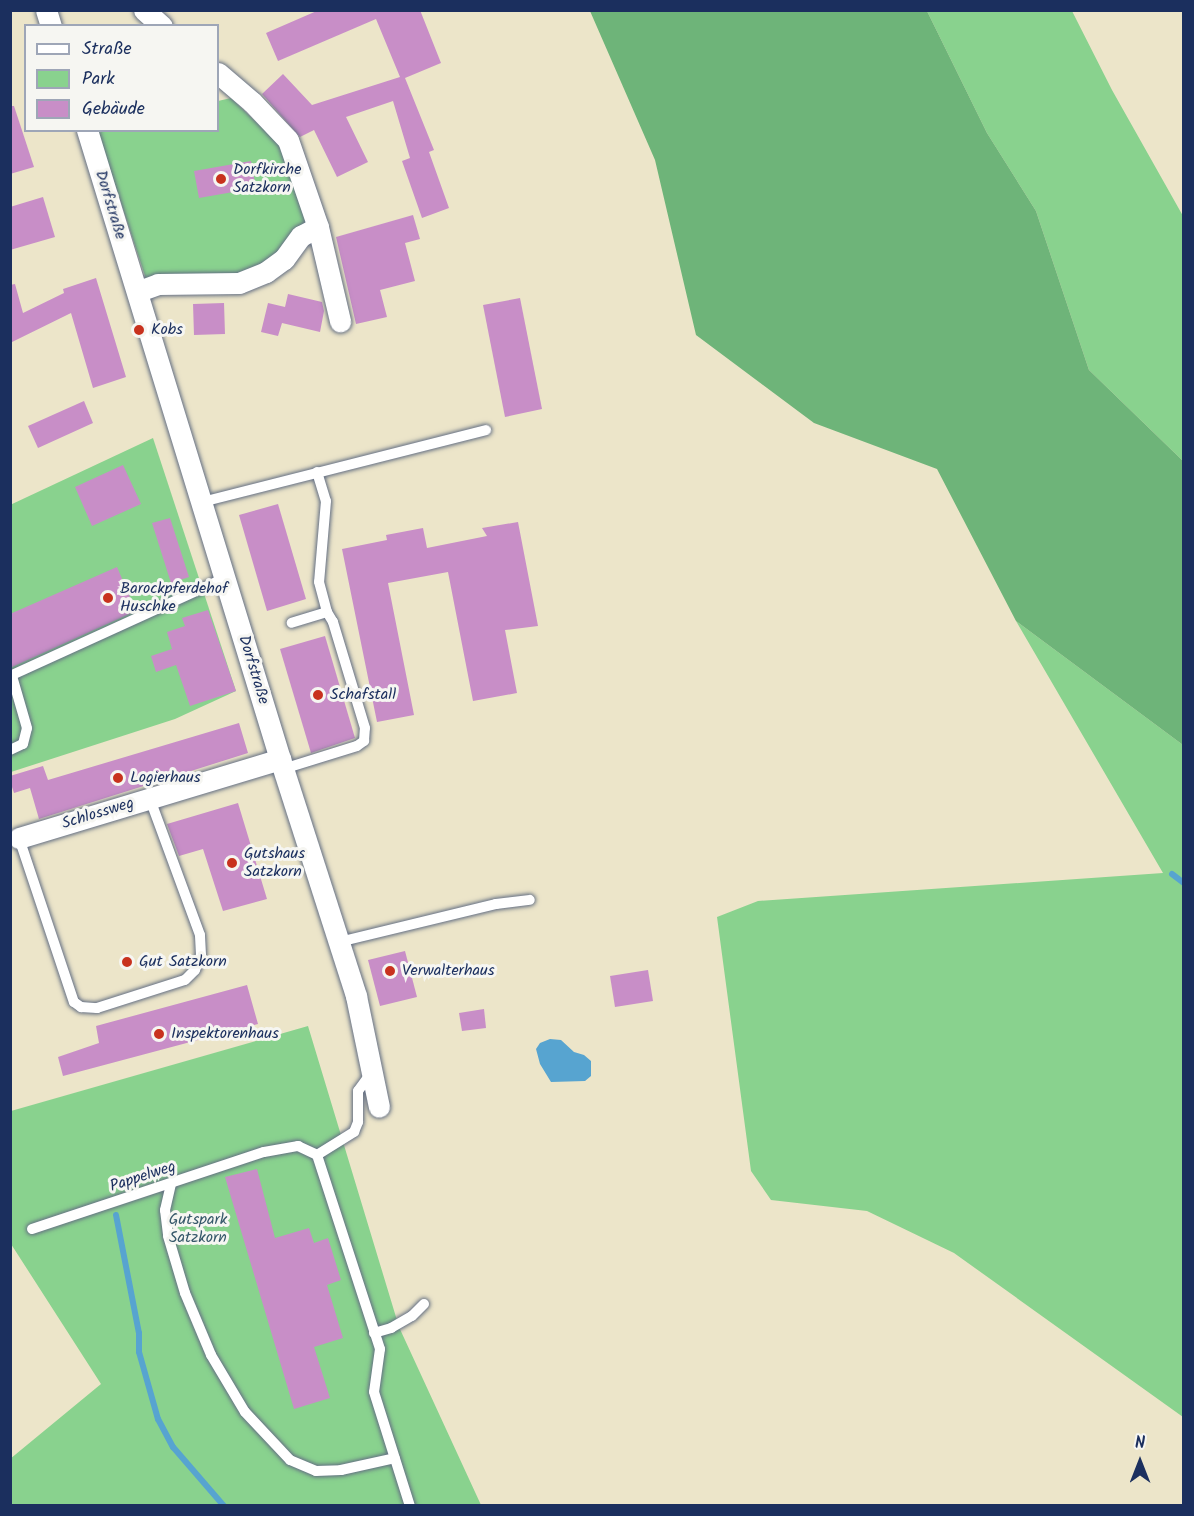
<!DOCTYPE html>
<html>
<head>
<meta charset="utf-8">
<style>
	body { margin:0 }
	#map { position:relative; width:1194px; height:1516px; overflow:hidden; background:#ece5c9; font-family:Kalam,sans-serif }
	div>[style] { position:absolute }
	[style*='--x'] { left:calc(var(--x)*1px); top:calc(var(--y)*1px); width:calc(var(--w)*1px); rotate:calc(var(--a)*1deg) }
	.green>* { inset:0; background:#89d28e }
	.forest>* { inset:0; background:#6eb479 }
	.water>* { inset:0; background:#57a4d0 }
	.stream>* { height:6px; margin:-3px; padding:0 3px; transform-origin:3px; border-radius:3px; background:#57a4d0 }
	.building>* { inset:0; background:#c88ec7 }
	.roads { filter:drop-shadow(0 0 2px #646f83) drop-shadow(0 0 2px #646f83) }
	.service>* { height:10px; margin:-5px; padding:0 5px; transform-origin:5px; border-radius:5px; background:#fff }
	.minor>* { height:21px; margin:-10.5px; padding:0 10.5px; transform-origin:10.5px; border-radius:10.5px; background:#fff }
	.dots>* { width:16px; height:16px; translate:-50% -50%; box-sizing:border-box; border:3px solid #f6f6f2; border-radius:50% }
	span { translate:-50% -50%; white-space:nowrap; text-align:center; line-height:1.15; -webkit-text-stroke:6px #f6f6f2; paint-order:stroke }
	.poi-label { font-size:16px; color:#1b2f5e }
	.left { translate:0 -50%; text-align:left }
	.street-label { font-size:16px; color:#1b2f5e }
	.park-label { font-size:16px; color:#36586a }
	.frame { position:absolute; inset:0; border:12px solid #1b2f5e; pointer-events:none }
	.legend { position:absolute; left:24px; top:24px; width:195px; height:108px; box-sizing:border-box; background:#f6f6f2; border:2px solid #9ea6b7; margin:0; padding:8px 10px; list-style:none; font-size:18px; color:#1b2f5e }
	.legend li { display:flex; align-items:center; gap:12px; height:30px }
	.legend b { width:30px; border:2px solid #9ea6b7 }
	.north { position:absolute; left:1110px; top:1432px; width:60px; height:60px; -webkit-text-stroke:4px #f6f6f2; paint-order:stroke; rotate:0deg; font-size:16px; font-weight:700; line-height:24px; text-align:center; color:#1b2f5e }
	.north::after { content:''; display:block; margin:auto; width:21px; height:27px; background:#1b2f5e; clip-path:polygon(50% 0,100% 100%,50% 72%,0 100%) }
</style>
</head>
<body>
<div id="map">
	<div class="green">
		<div style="clip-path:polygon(927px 11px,1072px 11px,1112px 90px,1183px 216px,1183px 461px,1089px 370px,1036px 211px,987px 133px)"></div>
		<div style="clip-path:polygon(231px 98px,280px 145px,309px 218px,282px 252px,238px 276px,146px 279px,98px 133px,108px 130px,218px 130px,218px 101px)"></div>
		<div style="clip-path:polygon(153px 438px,236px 691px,175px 719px,11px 772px,10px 505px)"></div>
		<div style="clip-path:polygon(1016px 621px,1183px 745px,1183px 1417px,954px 1253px,867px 1211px,771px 1200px,751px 1171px,717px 917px,758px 901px,1163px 873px)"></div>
		<div style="clip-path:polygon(308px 1026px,399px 1327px,481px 1505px,11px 1505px,10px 1459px,101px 1384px,11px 1244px,11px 1111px)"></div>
	</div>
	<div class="forest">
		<div style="clip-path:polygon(590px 11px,927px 11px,987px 133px,1036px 211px,1089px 370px,1183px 461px,1183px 745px,1016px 621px,937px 469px,814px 423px,696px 335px,655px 160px)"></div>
	</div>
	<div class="water">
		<div style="clip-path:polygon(550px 1039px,561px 1040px,574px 1052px,584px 1055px,591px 1061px,591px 1076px,585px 1081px,551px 1082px,540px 1064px,536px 1049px,540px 1043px)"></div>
	</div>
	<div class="stream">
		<div style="--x:1172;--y:874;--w:15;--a:37"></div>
		<div style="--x:116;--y:1215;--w:120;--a:79"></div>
		<div style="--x:139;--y:1333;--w:19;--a:90"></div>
		<div style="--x:139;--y:1352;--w:70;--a:74.2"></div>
		<div style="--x:158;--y:1419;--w:32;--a:62"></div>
		<div style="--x:173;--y:1447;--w:78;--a:49.2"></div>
	</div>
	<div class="building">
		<div style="clip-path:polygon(319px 10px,420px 10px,441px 63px,405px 78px,434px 150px,429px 152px,449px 208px,422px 218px,402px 161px,410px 158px,393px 101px,346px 117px,368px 162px,337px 177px,314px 130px,300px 137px,262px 94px,283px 74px,312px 105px,400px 77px,376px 19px,278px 61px,266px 33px)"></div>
		<div style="clip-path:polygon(10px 106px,14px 106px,34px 167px,10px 174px)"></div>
		<div style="clip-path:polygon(251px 161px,256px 188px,199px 198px,194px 171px)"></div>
		<div style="clip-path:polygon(43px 197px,55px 237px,10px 250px,10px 207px)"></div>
		<div style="clip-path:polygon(413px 215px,420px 239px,405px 243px,415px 281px,380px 290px,387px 317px,356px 324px,336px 237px)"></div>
		<div style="clip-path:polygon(96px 278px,126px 377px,93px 388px,71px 313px,10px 343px,10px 285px,15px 284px,23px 313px,64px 293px,63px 289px)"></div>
		<div style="clip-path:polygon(288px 294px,322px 302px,324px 311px,320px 332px,282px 323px,278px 336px,261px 332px,268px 303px,285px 307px)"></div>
		<div style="clip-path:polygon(520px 298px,542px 409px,505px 417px,483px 305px)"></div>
		<div style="clip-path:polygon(224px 303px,225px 334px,194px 335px,193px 304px)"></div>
		<div style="clip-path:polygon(84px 401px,93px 423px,38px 448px,28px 426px)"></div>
		<div style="clip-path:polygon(123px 465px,141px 504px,92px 526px,75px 487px)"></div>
		<div style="clip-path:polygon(278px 504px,306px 599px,267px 611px,239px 515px)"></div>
		<div style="clip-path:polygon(170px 518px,189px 577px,171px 583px,152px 523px)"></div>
		<div style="clip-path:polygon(518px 522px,538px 626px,505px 630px,517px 693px,473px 701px,448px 572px,388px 583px,414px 715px,377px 722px,342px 549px,387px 540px,386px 535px,423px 528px,427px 548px,487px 536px,482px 528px)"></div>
		<div style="clip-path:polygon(117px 567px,136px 611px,10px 668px,10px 614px)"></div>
		<div style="clip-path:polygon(208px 610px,236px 691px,190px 706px,176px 665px,156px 672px,151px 656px,172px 649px,167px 632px,185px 626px,182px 618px)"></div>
		<div style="clip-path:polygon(325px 636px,355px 738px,311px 753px,280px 649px)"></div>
		<div style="clip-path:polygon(239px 723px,248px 753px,39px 819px,30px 788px,14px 793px,10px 781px,10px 776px,43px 766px,48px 780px)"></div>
		<div style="clip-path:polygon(238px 803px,267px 899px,223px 911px,203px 849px,179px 856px,167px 824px)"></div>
		<div style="clip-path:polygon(405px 951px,417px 997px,380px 1006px,368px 960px)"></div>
		<div style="clip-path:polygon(648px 970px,653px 1001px,615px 1007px,610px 976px)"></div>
		<div style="clip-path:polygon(247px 985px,258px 1024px,63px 1076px,58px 1057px,99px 1043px,96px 1026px)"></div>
		<div style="clip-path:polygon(484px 1009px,486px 1028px,462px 1031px,459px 1013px)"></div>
		<div style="clip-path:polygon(257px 1169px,275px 1238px,309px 1228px,314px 1243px,328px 1238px,341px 1280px,327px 1285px,343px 1338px,314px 1347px,330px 1398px,294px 1409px,225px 1177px)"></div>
	</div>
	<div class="roads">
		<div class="service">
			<div style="--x:317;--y:472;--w:30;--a:73"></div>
			<div style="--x:326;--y:501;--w:81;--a:94.9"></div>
			<div style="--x:319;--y:582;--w:31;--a:75"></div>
			<div style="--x:202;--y:502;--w:293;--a:-14.2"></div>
			<div style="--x:10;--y:676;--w:236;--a:-24.5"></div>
			<div style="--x:10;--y:750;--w:14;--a:-25"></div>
			<div style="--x:23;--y:744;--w:16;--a:-76"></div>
			<div style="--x:27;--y:728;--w:54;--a:-106.1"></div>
			<div style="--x:283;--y:769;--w:77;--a:-17.3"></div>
			<div style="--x:357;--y:746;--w:9;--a:-36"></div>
			<div style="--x:364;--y:741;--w:13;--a:-86"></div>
			<div style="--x:365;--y:728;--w:111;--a:-106.8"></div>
			<div style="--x:333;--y:622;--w:12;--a:-121"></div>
			<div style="--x:327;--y:612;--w:37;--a:163"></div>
			<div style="--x:19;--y:838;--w:173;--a:71.5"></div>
			<div style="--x:74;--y:1002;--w:9;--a:36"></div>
			<div style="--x:81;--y:1007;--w:16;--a:4"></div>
			<div style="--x:97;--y:1008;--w:92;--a:-17.7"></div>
			<div style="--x:185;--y:980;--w:14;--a:-45"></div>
			<div style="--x:195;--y:970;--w:16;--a:-68"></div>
			<div style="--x:201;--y:955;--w:20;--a:-93"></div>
			<div style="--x:200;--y:935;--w:145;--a:-110.2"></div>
			<div style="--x:339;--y:942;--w:162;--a:-13.6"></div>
			<div style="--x:496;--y:904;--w:34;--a:-7"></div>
			<div style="--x:317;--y:1155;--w:44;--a:-31.9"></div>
			<div style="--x:354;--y:1132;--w:11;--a:-68"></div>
			<div style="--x:358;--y:1122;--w:31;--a:-90"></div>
			<div style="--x:358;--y:1091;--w:24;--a:-54"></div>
			<div style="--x:171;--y:1184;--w:27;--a:103"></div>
			<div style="--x:165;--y:1210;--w:26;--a:83"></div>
			<div style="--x:168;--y:1236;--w:59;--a:73.4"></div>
			<div style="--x:185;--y:1293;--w:67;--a:67.2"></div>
			<div style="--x:211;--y:1355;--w:66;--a:59.2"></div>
			<div style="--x:245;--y:1412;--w:66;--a:46.8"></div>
			<div style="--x:290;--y:1460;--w:28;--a:23"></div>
			<div style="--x:316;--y:1471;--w:25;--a:-2"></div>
			<div style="--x:341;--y:1470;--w:55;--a:-12.5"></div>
			<div style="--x:32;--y:1229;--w:244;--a:-18.4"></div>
			<div style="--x:264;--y:1152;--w:35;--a:-10"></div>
			<div style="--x:298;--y:1146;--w:21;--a:25"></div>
			<div style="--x:317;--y:1155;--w:204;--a:72"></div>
			<div style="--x:380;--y:1349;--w:43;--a:97.9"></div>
			<div style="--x:374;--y:1392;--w:120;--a:72.5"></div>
			<div style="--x:374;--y:1333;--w:18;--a:-16"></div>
			<div style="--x:391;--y:1328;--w:24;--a:-30"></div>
			<div style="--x:412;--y:1316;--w:17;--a:-45"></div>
		</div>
		<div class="minor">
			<div style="--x:46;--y:10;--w:17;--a:73"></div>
			<div style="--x:144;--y:10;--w:24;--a:42"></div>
			<div style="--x:218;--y:73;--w:45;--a:40.5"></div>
			<div style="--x:252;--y:102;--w:52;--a:46.5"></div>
			<div style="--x:288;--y:140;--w:92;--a:71"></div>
			<div style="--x:318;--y:227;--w:97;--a:76.8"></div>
			<div style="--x:87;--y:130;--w:658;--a:72.94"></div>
			<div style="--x:280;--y:759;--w:249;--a:72.2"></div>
			<div style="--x:356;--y:996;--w:113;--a:78.3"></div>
			<div style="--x:139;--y:291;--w:20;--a:-20"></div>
			<div style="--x:158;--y:284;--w:81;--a:-0.7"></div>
			<div style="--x:239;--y:283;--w:29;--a:-22"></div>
			<div style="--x:266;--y:272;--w:22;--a:-36"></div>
			<div style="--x:284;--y:259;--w:29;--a:-54"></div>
			<div style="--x:301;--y:236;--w:19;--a:-28"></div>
			<div style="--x:19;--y:838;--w:273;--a:-16.8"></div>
		</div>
	</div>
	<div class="dots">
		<div style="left:221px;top:179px;background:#c8321e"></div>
		<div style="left:139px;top:330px;background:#c8321e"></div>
		<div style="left:108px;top:598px;background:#c8321e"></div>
		<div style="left:318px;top:695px;background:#c8321e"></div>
		<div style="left:118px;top:778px;background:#c8321e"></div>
		<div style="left:232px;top:863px;background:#c8321e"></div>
		<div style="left:127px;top:962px;background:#c8321e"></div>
		<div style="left:390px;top:971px;background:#c8321e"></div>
		<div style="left:159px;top:1034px;background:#c8321e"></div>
	</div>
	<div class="poi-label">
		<span class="left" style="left:233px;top:179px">Dorfkirche<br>Satzkorn</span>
		<span class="left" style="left:151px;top:330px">Kobs</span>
		<span class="left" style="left:120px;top:598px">Barockpferdehof<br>Huschke</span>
		<span class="left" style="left:330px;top:695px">Schafstall</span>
		<span class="left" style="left:130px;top:778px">Logierhaus</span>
		<span class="left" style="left:244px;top:863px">Gutshaus<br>Satzkorn</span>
		<span class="left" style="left:139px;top:962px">Gut Satzkorn</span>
		<span class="left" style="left:402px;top:971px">Verwalterhaus</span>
		<span class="left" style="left:171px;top:1034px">Inspektorenhaus</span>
	</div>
	<div class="street-label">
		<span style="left:110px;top:205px;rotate:73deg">Dorfstraße</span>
		<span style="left:253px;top:670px;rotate:73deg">Dorfstraße</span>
		<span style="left:98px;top:814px;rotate:-17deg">Schlossweg</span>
		<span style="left:143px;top:1177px;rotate:-18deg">Pappelweg</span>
	</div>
	<div class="park-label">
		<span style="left:198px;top:1229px">Gutspark<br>Satzkorn</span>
	</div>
	<div class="frame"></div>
	<ul class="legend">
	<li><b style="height:8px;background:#fff"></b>Straße</li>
	<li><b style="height:16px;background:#89d28e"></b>Park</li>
	<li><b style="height:16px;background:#c88ec7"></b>Gebäude</li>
	</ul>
	<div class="north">N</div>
</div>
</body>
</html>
